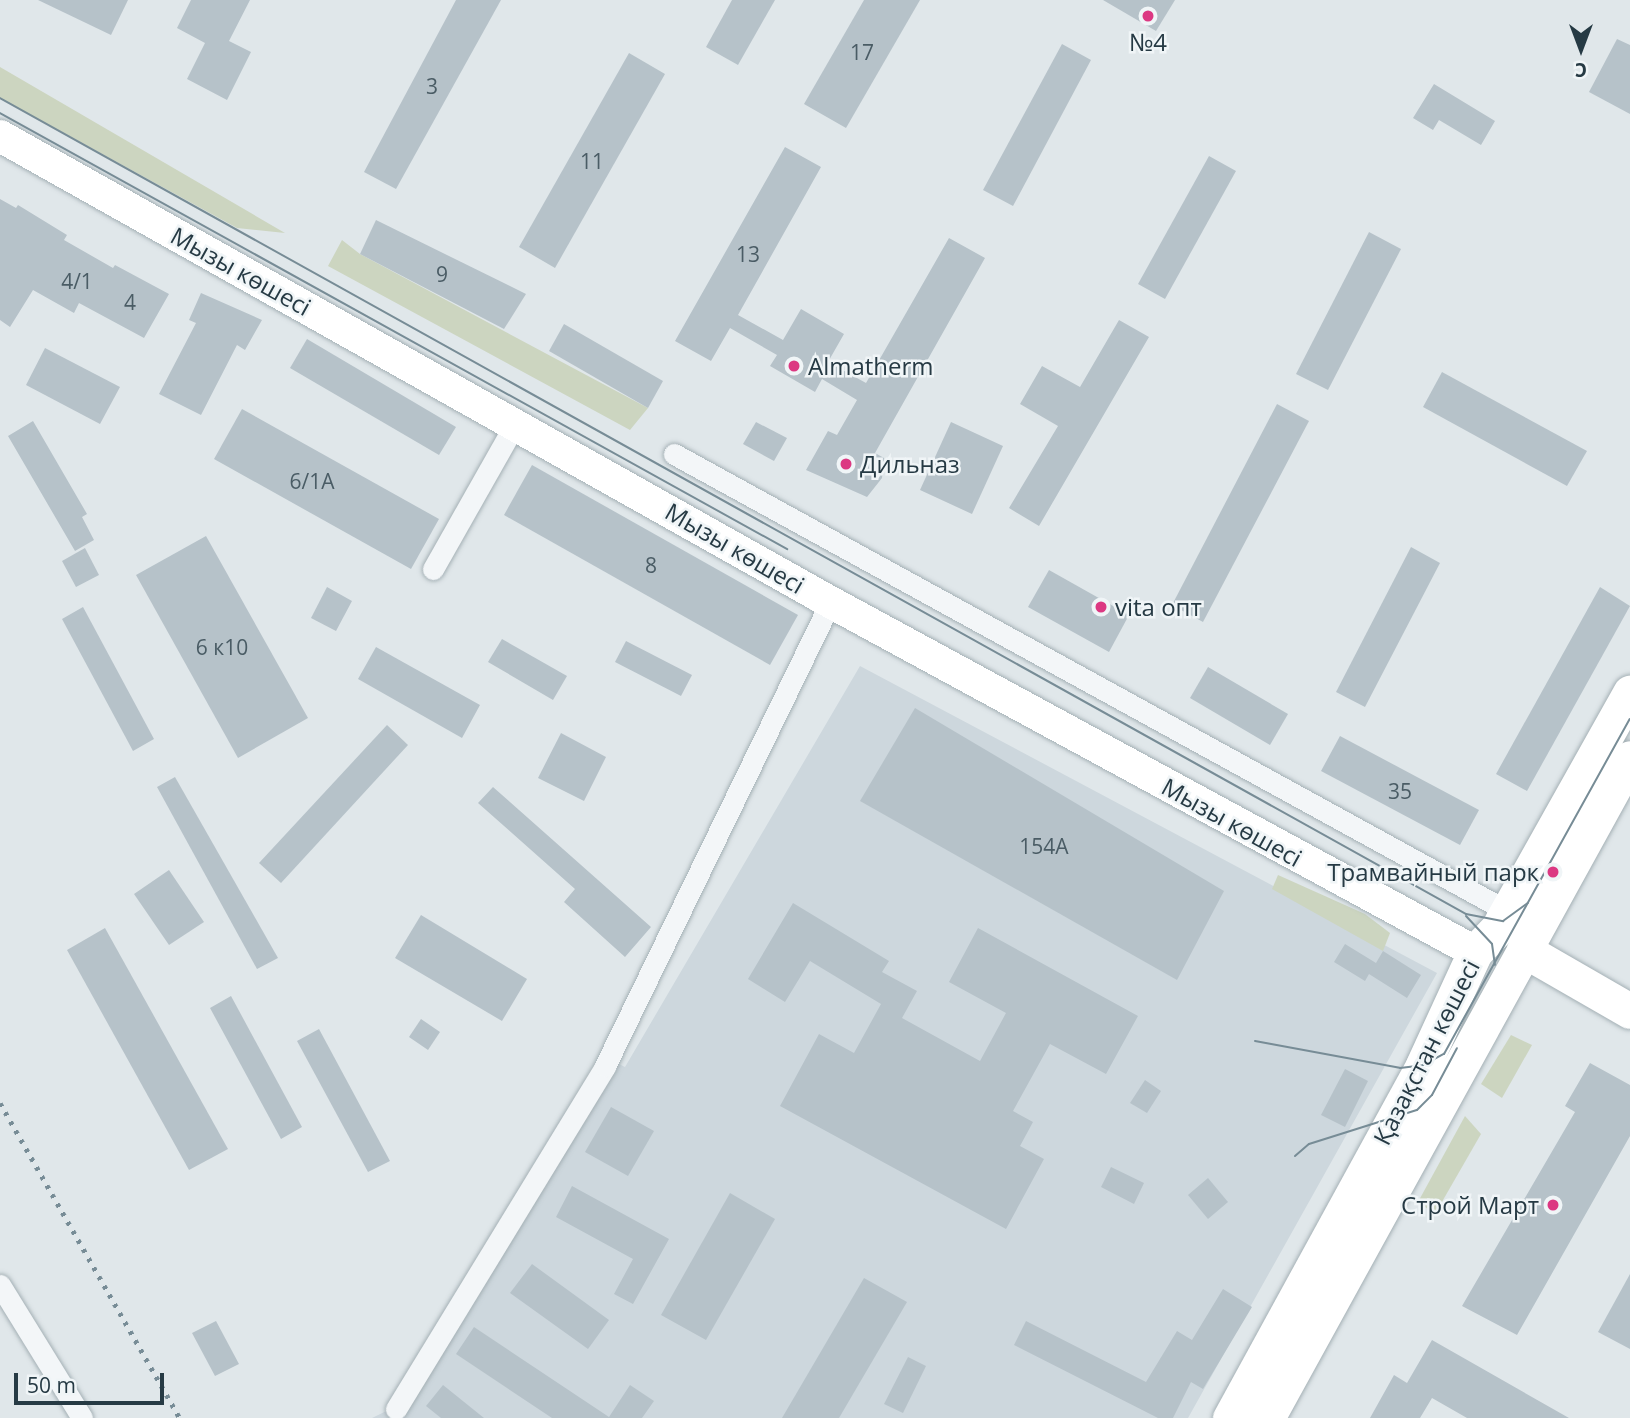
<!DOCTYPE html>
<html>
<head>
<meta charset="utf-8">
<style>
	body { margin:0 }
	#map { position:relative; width:1630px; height:1418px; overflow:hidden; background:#e0e7ea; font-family:"Open Sans",sans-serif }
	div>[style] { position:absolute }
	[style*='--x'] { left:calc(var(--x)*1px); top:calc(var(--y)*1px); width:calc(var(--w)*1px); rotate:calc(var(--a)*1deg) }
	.built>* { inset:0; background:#cdd7dd }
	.green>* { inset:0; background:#ccd5c0 }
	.building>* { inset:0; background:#b6c2c9 }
	.roads { filter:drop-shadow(0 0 2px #a4b0b5) drop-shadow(0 0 2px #a4b0b5) }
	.street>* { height:21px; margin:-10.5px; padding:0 10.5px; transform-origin:10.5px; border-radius:10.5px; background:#f3f6f8 }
	.secondary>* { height:32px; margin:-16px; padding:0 16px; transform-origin:16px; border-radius:16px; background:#fff }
	.primary>* { height:35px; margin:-17.5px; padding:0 17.5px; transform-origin:17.5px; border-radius:17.5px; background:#fff }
	.tram>* { height:2px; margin:-1px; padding:0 1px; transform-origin:1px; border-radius:1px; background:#778c96 }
	.rail>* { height:5px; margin-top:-2.5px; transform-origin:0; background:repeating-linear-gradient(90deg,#778c96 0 3.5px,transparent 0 10.5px) }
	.dots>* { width:19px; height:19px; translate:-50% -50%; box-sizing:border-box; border:4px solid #f0f5f7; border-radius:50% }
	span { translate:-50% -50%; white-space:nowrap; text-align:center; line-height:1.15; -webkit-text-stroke:5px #f0f5f7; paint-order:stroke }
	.number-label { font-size:21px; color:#4a5c65 }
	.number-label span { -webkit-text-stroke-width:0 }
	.poi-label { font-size:24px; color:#263a44 }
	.left { translate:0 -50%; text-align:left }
	.right { translate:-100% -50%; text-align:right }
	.street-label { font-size:24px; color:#263a44 }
	.north { position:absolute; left:1546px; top:14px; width:70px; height:70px; -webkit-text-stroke:5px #f0f5f7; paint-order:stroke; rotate:180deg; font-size:19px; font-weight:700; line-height:28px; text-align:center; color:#263a44 }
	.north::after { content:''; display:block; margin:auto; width:24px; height:32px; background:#263a44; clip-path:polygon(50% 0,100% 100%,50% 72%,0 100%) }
	.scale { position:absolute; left:14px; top:1373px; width:150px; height:32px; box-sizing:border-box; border:4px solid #263a44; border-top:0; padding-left:9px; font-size:21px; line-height:24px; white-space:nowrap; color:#263a44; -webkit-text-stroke:5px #f0f5f7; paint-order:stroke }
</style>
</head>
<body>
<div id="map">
	<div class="built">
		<div style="clip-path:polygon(860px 666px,1437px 973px,1188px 1418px,372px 1418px,415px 1397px,617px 1063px,625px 1067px)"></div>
	</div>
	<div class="green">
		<div style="clip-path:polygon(0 67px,285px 233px,237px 228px,0 98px)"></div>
		<div style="clip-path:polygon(342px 240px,360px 254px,648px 408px,630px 430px,328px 266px)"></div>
		<div style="clip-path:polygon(1278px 875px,1365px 914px,1390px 933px,1383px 951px,1272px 889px)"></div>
		<div style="clip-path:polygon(1511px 1035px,1532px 1045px,1502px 1098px,1481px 1084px)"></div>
		<div style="clip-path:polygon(1465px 1116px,1481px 1134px,1435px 1214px,1418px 1202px)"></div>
	</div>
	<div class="building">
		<div style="clip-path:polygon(38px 0,128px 0,111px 35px)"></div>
		<div style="clip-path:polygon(191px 0,250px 0,229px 41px,251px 52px,227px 100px,187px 79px,205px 43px,177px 28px)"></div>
		<div style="clip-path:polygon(456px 0,501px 0,396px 189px,364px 172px)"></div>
		<div style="clip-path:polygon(732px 0,775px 0,738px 65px,706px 47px)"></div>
		<div style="clip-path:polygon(864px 0,920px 0,846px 128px,804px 104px)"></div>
		<div style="clip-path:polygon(1103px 0,1175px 0,1156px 31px)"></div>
		<div style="clip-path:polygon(1617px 39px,1630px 45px,1630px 114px,1589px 92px)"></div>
		<div style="clip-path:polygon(1062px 44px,1091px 60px,1013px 206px,983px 190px)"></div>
		<div style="clip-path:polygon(629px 53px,665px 74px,555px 268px,519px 247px)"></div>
		<div style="clip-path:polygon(1434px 84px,1495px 121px,1481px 145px,1439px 120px,1433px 130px,1413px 118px)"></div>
		<div style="clip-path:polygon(785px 147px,821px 167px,738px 315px,783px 340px,801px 309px,844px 334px,828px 362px,866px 383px,949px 238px,985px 258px,875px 453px,884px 458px,882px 478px,867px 497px,806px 470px,828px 431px,837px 435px,857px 400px,822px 379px,815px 392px,770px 366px,777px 355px,730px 328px,711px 361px,675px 341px)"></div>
		<div style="clip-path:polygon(1209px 156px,1236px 171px,1165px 299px,1138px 284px)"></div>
		<div style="clip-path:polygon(0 199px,16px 208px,18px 205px,67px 235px,64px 240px,113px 268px,115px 265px,169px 294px,144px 338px,79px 303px,74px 313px,33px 290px,10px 327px,0 320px)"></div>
		<div style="clip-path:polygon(376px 220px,526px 294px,504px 329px,360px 254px)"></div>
		<div style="clip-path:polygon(1369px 232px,1401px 249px,1328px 390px,1296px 374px)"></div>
		<div style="clip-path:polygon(201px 293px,262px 320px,245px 350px,237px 345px,201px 415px,159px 394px,196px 323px,189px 320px)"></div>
		<div style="clip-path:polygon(1119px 320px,1149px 337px,1039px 526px,1009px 508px,1058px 426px,1020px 404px,1042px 366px,1080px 387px)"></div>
		<div style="clip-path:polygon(564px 324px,663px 381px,648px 408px,549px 351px)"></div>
		<div style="clip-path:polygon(307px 339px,456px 427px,439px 455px,290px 368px)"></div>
		<div style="clip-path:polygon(45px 348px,120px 387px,100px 424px,26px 385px)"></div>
		<div style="clip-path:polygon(1442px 372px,1587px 451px,1567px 486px,1423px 407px)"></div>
		<div style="clip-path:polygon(1277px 404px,1309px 421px,1203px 622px,1172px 605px)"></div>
		<div style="clip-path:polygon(242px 409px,439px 519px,411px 569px,214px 459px)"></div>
		<div style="clip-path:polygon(33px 421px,87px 514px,82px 517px,94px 540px,75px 551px,8px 436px)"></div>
		<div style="clip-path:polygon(756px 422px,787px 438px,774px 461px,743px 444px)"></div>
		<div style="clip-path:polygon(951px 422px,1003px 446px,972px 514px,920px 490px)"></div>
		<div style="clip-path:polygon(532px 465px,798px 615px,770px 665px,504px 515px)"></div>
		<div style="clip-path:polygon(206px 536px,308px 718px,238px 758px,136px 575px)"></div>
		<div style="clip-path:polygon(1411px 547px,1440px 563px,1365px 707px,1336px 692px)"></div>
		<div style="clip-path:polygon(85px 548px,99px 575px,76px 587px,62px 561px)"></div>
		<div style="clip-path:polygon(1049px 570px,1129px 615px,1109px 652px,1028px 607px)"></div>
		<div style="clip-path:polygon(327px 587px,352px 601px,336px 631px,311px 618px)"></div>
		<div style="clip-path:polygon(1600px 587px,1630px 606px,1527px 791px,1496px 774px)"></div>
		<div style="clip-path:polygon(83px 607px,154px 739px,133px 751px,62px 619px)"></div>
		<div style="clip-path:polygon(502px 639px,567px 676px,553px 700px,488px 662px)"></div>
		<div style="clip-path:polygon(626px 641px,692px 675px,681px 696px,615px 662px)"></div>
		<div style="clip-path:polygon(376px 647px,480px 705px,462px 738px,358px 679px)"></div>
		<div style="clip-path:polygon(1208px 667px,1288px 714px,1270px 745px,1190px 698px)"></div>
		<div style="clip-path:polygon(915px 708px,1224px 891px,1177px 980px,860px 801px)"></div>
		<div style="clip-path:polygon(387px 725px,408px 745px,281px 883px,259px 863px)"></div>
		<div style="clip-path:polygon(561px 733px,606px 757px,584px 801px,538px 778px)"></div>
		<div style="clip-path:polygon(1340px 736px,1479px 810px,1460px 845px,1321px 771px)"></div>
		<div style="clip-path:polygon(175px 777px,278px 958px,257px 969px,157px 787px)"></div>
		<div style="clip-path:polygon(493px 787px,651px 927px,625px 957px,564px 902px,575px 889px,478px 803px)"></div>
		<div style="clip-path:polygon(169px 870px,204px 922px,169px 945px,134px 894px)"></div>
		<div style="clip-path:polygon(793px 903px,889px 961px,882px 972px,917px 991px,902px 1018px,980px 1061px,1006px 1013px,949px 982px,978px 928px,1138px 1016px,1106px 1074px,1050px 1044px,1013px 1111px,1033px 1122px,1020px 1146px,1044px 1159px,1006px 1229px,780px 1106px,819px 1034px,854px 1053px,881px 1004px,810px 961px,785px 1002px,748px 979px)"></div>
		<div style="clip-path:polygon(421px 915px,527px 979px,502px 1021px,395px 958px)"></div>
		<div style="clip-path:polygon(105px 928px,228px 1149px,189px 1170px,67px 950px)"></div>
		<div style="clip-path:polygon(1345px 944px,1376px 963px,1383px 951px,1421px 975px,1407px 998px,1369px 974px,1365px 981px,1334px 962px)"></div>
		<div style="clip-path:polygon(231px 996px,302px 1127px,281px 1139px,210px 1008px)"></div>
		<div style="clip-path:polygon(421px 1019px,440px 1032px,428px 1050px,409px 1037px)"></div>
		<div style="clip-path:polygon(319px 1029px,390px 1161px,368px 1172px,297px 1041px)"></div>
		<div style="clip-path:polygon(1590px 1063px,1630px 1085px,1630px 1136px,1517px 1335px,1462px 1306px,1575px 1112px,1565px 1106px)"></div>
		<div style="clip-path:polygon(1345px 1069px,1368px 1081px,1345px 1127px,1321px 1115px)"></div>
		<div style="clip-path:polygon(1145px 1080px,1161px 1091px,1147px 1113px,1130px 1103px)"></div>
		<div style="clip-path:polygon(611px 1107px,654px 1131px,628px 1176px,585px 1152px)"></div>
		<div style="clip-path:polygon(1111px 1167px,1144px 1183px,1134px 1204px,1101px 1187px)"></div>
		<div style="clip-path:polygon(1208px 1178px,1228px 1202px,1208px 1219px,1188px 1195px)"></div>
		<div style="clip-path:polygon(572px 1186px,669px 1239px,633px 1304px,614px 1294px,633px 1259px,556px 1217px)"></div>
		<div style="clip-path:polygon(730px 1193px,775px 1219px,706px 1340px,661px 1315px)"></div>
		<div style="clip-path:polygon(532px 1264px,609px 1320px,588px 1349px,510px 1293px)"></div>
		<div style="clip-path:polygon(1630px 1274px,1630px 1349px,1598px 1332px)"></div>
		<div style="clip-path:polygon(864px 1278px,907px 1302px,839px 1418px,782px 1418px)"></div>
		<div style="clip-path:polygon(1223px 1289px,1252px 1307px,1203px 1389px,1191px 1382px,1173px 1418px,1158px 1418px,1014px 1345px,1026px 1321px,1146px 1382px,1177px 1331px,1192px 1340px)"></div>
		<div style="clip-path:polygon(216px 1321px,239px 1364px,215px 1376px,192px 1333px)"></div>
		<div style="clip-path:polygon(474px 1327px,609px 1417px,630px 1385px,654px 1401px,642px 1418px,552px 1418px,456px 1354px)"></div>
		<div style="clip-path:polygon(1432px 1340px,1569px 1418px,1467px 1418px,1432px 1398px,1420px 1418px,1370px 1418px,1394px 1375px,1407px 1383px)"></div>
		<div style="clip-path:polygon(908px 1357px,926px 1366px,903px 1413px,884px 1404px)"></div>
		<div style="clip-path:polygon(443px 1385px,484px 1418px,441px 1418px,426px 1406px)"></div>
	</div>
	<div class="roads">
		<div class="street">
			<div style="--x:674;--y:454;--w:950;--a:28.75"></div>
			<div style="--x:433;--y:569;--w:167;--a:-60.5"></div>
			<div style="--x:0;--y:1285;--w:156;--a:58.3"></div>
			<div style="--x:396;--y:1409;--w:402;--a:-58.6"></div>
			<div style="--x:605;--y:1066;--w:517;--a:-64.08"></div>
		</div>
		<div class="secondary">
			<div style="--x:0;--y:136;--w:942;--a:29.31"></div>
			<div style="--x:821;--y:597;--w:744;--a:28.49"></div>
		</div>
		<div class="primary">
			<div style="--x:1524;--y:950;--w:122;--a:29.9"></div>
			<div style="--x:1230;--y:1418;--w:402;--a:-61.3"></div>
			<div style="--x:1423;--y:1065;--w:124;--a:-65.3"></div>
			<div style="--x:1475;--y:952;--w:33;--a:-46"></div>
			<div style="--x:1498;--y:928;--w:270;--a:-60.7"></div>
			<div style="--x:1267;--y:1418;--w:753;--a:-61.19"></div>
		</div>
	</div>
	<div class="tram">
		<div style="--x:0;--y:98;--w:1678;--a:29.1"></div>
		<div style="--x:1466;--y:914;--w:38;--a:11"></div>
		<div style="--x:1503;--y:921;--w:31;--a:-36"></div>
		<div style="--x:0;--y:113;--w:900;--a:28.99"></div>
		<div style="--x:1466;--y:916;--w:38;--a:47"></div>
		<div style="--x:1492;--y:944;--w:21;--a:82"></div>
		<div style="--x:1255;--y:1041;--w:147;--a:10.5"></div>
		<div style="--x:1400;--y:1068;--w:23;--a:-7"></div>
		<div style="--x:1423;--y:1065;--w:24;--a:-28"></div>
		<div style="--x:1444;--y:1054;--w:383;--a:-61"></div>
		<div style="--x:1295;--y:1156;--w:18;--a:-41"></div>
		<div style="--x:1309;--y:1144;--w:113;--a:-17.5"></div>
		<div style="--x:1417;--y:1110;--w:21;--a:-45"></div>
		<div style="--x:1432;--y:1095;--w:53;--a:-62"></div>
	</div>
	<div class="rail">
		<div style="--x:0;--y:1103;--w:363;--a:60.3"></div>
	</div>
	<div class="dots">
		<div style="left:1148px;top:16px;background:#dc3882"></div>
		<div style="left:794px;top:366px;background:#dc3882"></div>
		<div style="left:846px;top:464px;background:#dc3882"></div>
		<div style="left:1101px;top:607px;background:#dc3882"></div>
		<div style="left:1553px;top:872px;background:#dc3882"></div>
		<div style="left:1553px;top:1205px;background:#dc3882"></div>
	</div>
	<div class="number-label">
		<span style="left:862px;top:52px">17</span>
		<span style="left:432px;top:86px">3</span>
		<span style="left:592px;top:161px">11</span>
		<span style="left:748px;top:254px">13</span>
		<span style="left:442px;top:274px">9</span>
		<span style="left:77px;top:281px">4/1</span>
		<span style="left:130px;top:302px">4</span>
		<span style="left:312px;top:481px">6/1А</span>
		<span style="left:651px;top:565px">8</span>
		<span style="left:222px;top:647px">6 к10</span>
		<span style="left:1400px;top:791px">35</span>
		<span style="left:1044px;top:846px">154А</span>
	</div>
	<div class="poi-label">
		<span style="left:1148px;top:42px">№4</span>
		<span class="left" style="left:808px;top:366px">Almatherm</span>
		<span class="left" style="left:860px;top:464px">Дильназ</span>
		<span class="left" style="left:1115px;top:607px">vita опт</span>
		<span class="right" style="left:1539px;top:872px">Трамвайный парк</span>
		<span class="right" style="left:1539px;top:1205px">Строй Март</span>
	</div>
	<div class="street-label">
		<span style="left:241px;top:271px;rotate:29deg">Мызы көшесі</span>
		<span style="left:735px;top:548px;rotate:30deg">Мызы көшесі</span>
		<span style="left:1232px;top:822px;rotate:29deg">Мызы көшесі</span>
		<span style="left:1426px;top:1052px;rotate:-63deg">Қазақстан көшесі</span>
	</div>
	<div class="north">С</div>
	<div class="scale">50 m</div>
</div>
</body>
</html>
